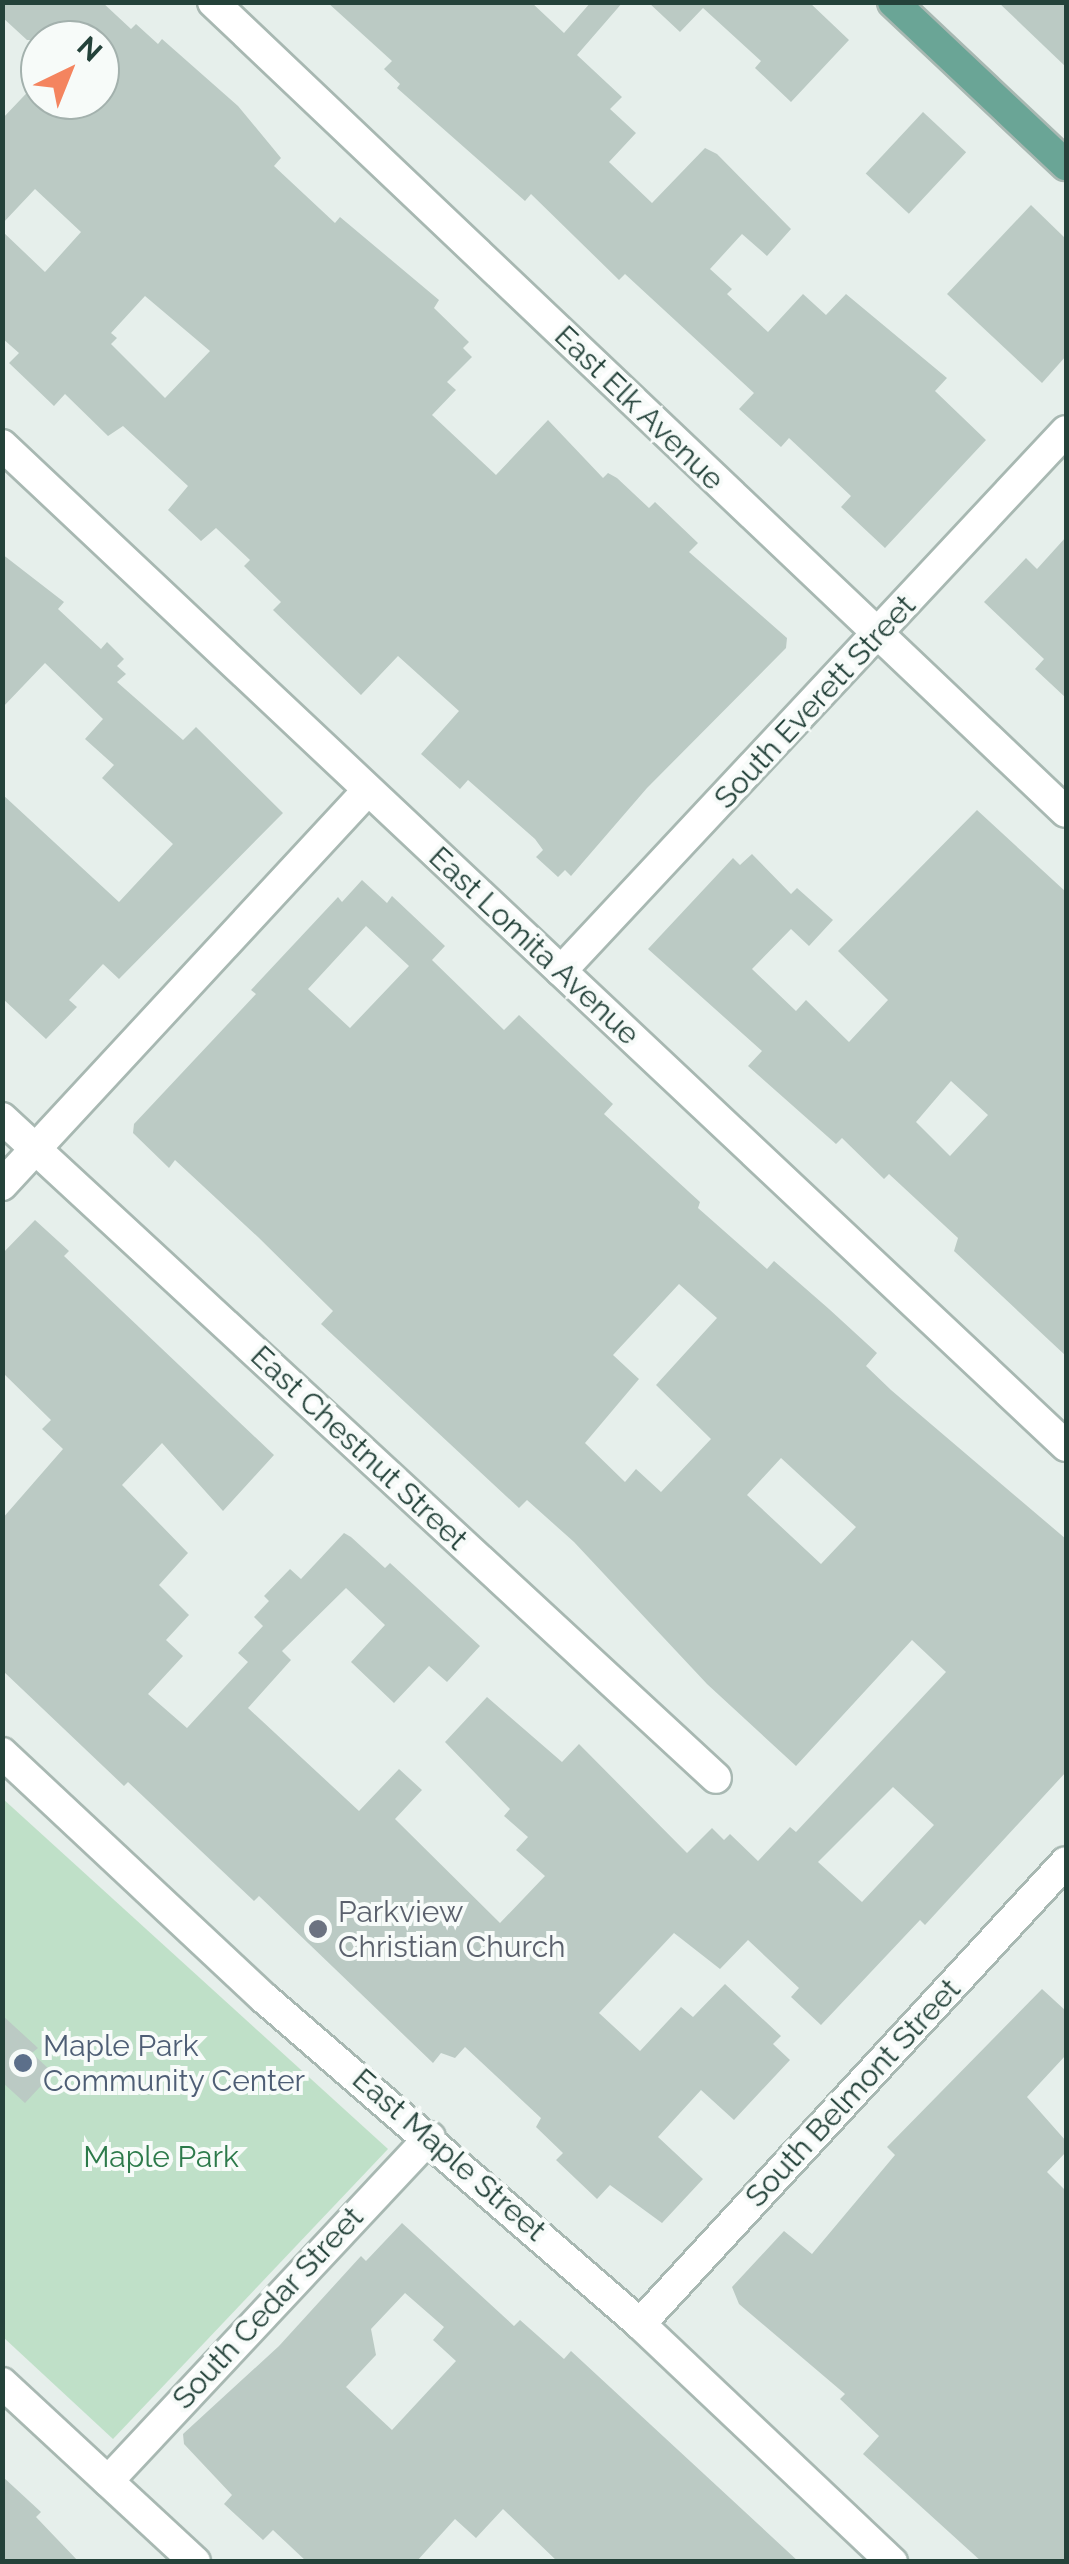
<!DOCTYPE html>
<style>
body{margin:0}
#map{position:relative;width:1069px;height:2564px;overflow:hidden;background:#e6efeb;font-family:Raleway,sans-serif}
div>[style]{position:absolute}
.green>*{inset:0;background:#bfe0c8}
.building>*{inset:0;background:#bbcac4;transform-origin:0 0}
.roads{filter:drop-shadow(2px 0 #a8b8b2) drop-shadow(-2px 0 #a8b8b2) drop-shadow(0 2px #a8b8b2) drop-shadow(0 -2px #a8b8b2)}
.minor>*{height:30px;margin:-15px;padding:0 15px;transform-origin:15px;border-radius:15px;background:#fff}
.primary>*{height:30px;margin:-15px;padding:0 15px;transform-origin:15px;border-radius:15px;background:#6aa596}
.dots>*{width:28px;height:28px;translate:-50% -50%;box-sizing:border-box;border:5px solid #f7fbf9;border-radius:50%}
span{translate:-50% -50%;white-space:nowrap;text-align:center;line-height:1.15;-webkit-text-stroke:8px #f7fbf9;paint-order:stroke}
.street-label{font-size:30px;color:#24423a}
.worship-label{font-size:30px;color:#5b616d}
.left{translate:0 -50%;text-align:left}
.service-label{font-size:30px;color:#4e5e75}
.park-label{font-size:30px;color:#2d7a4b}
.frame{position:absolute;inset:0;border:5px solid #24423a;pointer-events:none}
.north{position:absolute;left:20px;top:20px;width:100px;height:100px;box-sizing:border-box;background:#f7fbf9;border:2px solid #a3b1ad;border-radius:50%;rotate:43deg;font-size:28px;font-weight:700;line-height:40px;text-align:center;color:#24423a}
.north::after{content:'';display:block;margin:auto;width:35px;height:45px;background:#f4845f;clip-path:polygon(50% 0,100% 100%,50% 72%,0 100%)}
</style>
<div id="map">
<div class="green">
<i style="clip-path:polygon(2px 1798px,388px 2149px,113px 2439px,3px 2337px)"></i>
</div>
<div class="building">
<i style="clip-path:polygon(evenodd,2px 2px,102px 2px,131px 29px,136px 24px,158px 44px,162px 39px,238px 106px,281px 158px,274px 166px,335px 223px,340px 217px,439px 300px,434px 308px,469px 342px,463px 348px,472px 357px,447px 382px,456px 390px,432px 415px,496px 475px,548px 420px,603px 478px,608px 473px,617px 478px,649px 508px,655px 502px,698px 543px,689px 552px,787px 638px,786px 648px,647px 788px,571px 876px,565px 870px,558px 877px,536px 857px,543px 850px,535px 839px,468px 780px,460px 789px,421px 754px,459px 711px,398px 656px,361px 695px,273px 610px,281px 602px,244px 566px,250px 560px,216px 528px,201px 541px,168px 510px,188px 486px,123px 426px,108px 436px,65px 394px,54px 406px,9px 363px,19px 353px,2px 338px,2px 231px,45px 272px,81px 232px,35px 189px,2px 224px,2px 119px,40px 79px,40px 100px,100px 100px,100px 40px,27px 40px,2px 17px,2px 2px,145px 296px,210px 351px,165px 398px,111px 344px,117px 338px,111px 333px,145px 296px)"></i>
<i style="clip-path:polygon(327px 2px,531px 2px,564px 33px,591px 2px,623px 2px,577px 55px,622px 97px,610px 109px,636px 133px,609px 162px,652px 203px,705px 148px,717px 154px,791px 229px,767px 256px,742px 234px,710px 269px,732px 289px,727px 294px,768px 332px,803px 294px,826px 315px,846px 294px,947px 378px,935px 391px,986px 440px,885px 548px,841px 507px,851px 496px,789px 438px,781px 447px,739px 409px,754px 393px,625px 274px,619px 280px,531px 194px,525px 201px,397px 88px,400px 84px,384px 69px,392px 61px)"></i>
<i style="clip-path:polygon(648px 2px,809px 2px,849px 40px,791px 102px,755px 68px,761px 61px,703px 8px,680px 32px)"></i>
<i style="clip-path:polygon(998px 2px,1066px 2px,1066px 67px)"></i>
<i style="left:923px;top:112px;width:59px;height:84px;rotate:43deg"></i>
<i style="clip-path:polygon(1031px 205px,1066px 239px,1066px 356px,1042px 383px,947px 294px)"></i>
<i style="clip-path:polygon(1066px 537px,1066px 698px,1035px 669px,1044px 659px,984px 602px,1026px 558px,1037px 569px)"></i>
<i style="clip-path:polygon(2px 554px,64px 602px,58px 609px,101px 649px,107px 642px,124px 659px,117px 666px,126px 674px,117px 682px,183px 740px,196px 727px,283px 813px,119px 979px,103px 964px,69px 1000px,77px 1007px,46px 1039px,2px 998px,2px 794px,119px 902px,173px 844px,102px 778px,114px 765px,85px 739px,103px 719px,45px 663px,2px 708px)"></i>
<i style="clip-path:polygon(evenodd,977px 810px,1066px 892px,1066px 1356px,954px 1251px,958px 1238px,889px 1174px,884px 1179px,842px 1138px,836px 1144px,748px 1066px,762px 1051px,648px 949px,733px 858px,740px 865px,752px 854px,791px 894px,797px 888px,833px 920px,809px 946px,791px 929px,752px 969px,796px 1011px,806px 1000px,849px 1042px,888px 1000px,838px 951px,977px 810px,951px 1081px,988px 1115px,950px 1156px,916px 1122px,951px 1081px)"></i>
<i style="clip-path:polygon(evenodd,362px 880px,387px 903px,392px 896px,445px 946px,432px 960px,504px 1030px,519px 1015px,613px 1104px,604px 1114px,700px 1202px,698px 1208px,767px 1269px,774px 1261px,829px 1309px,877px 1353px,866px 1366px,891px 1390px,1066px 1539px,1066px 1772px,925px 1925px,920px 1920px,821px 2025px,791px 1997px,799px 1988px,748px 1940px,720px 1969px,674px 1933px,599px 2013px,640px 2051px,681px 2007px,693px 2017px,725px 1984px,781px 2036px,773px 2044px,790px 2060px,734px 2120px,701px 2090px,658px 2137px,703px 2179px,662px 2223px,610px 2185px,597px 2199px,556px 2160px,563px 2153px,536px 2127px,541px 2118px,465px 2047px,455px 2058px,441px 2053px,433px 2063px,259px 1896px,254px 1901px,128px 1782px,124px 1786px,2px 1670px,2px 1519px,63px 1449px,42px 1429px,51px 1420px,2px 1372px,2px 1254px,35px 1220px,69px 1251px,64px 1256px,274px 1455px,223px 1511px,162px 1443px,122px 1485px,188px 1553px,159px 1585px,189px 1615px,166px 1640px,183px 1656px,148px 1694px,187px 1728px,248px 1662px,238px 1653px,263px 1626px,254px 1617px,269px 1601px,264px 1596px,290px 1569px,301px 1579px,344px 1533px,351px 1537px,385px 1568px,390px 1563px,480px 1646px,447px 1682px,429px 1666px,394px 1703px,351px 1662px,385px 1625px,346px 1588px,282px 1651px,291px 1660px,248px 1708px,359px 1811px,399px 1769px,422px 1790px,395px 1819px,500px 1923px,545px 1876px,516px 1850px,528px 1837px,504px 1816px,510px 1809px,445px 1742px,487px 1697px,562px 1762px,579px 1744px,687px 1853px,712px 1828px,724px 1840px,730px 1834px,758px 1861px,790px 1827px,796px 1832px,946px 1672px,912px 1640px,796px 1766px,707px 1684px,574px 1542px,527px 1500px,519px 1508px,321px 1324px,333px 1311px,258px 1237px,175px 1160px,169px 1168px,133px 1133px,134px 1124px,256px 994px,251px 990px,338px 897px,342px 902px,362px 880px,366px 926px,409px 966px,350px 1028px,308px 989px,366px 926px,362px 880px,679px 1284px,717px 1318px,656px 1385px,711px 1439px,661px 1492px,636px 1469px,625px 1482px,585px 1443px,639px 1379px,613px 1355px,679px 1284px,362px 880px,781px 1458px,856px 1527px,821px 1564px,747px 1495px,781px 1458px,362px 880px,893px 1787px,934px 1825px,862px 1902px,818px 1862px,893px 1787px)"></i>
<i style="clip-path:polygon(1042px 1989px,1066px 2011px,1066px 2055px,1027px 2097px,1066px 2141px,1066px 2152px,1047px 2172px,1066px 2191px,1066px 2562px,982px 2562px,863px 2454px,879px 2436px,840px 2399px,845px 2394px,739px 2304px,732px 2287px,784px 2231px,812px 2254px,895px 2155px,887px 2147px)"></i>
<i style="clip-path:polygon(2px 2015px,38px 2048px,32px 2053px,53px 2073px,25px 2103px,2px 2082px)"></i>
<i style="clip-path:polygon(evenodd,402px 2223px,514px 2326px,520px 2320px,564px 2359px,571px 2351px,799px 2562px,558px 2562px,503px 2509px,476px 2538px,455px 2519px,416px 2562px,307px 2562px,273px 2530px,263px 2540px,224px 2504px,232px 2495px,184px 2444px,183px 2434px,279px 2346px,361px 2256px,366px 2261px,402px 2223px,405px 2293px,444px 2327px,433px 2340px,456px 2361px,392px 2430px,346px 2387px,376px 2355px,371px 2329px,405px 2293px)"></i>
<i style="clip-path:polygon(2px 2476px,41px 2512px,36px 2517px,79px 2562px,2px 2562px)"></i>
</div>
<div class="roads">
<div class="minor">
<i style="left:213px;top:2px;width:1176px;rotate:43.52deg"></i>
<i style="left:2px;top:445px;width:1461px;rotate:43.25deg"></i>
<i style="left:561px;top:971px;width:739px;rotate:-46.92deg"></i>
<i style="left:2px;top:1118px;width:972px;rotate:42.75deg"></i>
<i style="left:2px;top:1185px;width:538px;rotate:-47.18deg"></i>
<i style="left:2px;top:1753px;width:359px;rotate:43.1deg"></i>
<i style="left:264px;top:1998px;width:498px;rotate:40.9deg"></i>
<i style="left:640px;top:2324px;width:347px;rotate:43.4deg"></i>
<i style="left:640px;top:2324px;width:628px;rotate:-47.32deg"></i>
<i style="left:2px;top:2383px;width:263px;rotate:42.8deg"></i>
<i style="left:108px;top:2481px;width:471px;rotate:-46.9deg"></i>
</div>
<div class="primary">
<i style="left:893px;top:2px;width:238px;rotate:43.3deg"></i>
</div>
</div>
<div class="dots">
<i style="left:318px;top:1929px;background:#6b7280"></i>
<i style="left:23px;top:2063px;background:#5c6f8a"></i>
</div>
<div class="street-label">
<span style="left:639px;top:408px;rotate:44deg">East Elk Avenue</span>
<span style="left:815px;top:702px;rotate:-47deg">South Everett Street</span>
<span style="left:534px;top:946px;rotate:43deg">East Lomita Avenue</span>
<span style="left:359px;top:1448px;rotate:43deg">East Chestnut Street</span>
<span style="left:853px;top:2093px;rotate:-47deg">South Belmont Street</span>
<span style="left:449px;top:2155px;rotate:41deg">East Maple Street</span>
<span style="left:268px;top:2308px;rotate:-47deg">South Cedar Street</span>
</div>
<div class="worship-label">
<span class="left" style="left:338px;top:1929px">Parkview<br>Christian Church</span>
</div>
<div class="service-label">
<span class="left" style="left:43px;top:2063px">Maple Park<br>Community Center</span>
</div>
<div class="park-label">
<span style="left:161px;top:2157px">Maple Park</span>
</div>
<div class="frame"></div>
<div class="north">N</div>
</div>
